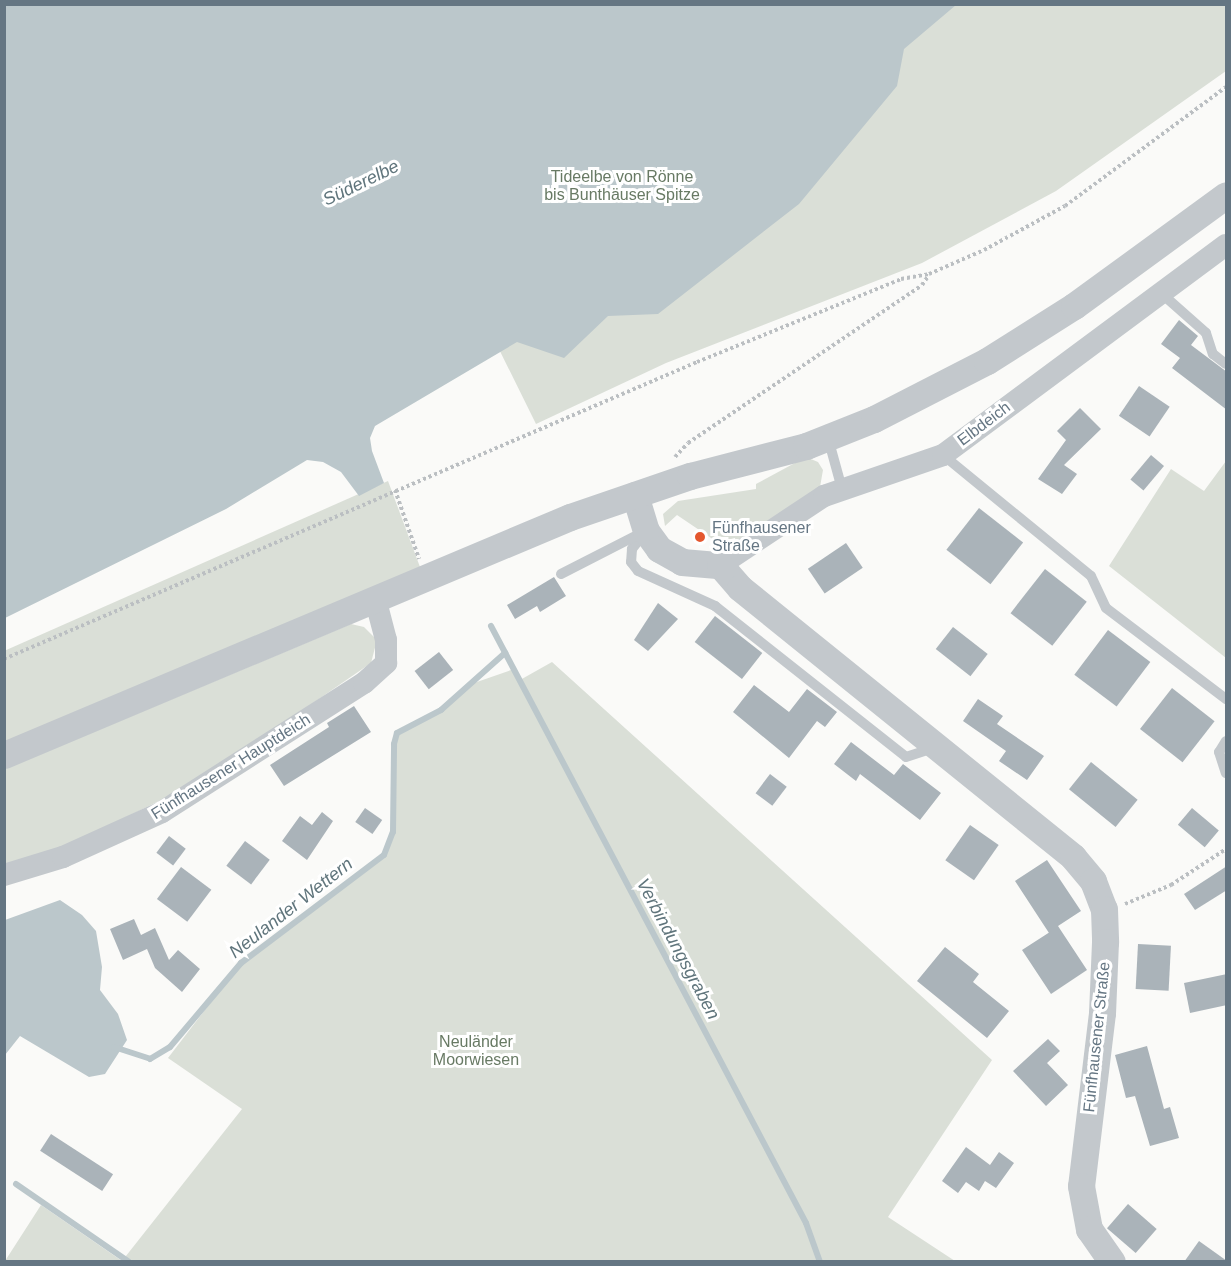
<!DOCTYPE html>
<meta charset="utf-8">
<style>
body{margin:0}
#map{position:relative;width:1231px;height:1266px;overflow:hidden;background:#fafaf8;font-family:Helvetica,sans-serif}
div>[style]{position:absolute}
.green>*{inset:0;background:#dadfd7}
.water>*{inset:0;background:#bbc7cb}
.stream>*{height:6px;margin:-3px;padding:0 3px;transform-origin:3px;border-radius:3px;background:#bbc7cb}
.building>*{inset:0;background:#aab3b9;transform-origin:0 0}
.path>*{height:4px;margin-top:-2px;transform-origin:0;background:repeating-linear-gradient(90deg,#bbbfc2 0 3px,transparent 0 6px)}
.service>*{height:10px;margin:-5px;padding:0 5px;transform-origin:5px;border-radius:5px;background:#c3c8cc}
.minor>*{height:22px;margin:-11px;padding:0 11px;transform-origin:11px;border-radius:11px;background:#c3c8cc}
.tertiary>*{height:27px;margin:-13.5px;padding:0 13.5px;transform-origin:13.5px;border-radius:13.5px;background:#c3c8cc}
.dots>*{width:16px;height:16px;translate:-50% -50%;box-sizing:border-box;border:3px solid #fff;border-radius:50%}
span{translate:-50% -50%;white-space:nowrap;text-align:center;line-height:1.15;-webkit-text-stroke:6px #fff;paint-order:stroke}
.park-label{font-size:16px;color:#687a64}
.street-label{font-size:16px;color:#657683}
.poi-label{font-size:16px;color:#657683}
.left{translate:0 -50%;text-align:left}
.water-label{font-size:18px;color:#60757c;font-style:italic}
.frame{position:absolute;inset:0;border:6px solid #657683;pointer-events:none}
</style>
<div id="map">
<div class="green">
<i style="clip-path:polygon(497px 5px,1226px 5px,1226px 71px,1056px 191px,922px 263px,666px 363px,536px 424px,369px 86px)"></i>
<i style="clip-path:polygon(806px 457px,818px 462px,823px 470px,820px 487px,733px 547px,711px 548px,714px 540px,677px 515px,665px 526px,663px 514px,678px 501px,756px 489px,756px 484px)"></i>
<i style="clip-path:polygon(1226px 461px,1226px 658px,1109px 566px,1171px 469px,1204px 491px)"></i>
<i style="clip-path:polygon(388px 481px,420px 567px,5px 742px,4px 651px)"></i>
<i style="clip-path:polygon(351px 624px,364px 627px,377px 640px,371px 663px,200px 781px,69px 845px,5px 866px,5px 769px)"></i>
<i style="clip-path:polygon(552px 662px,992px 1060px,888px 1217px,955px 1261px,5px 1261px,41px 1205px,122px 1261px,242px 1109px,168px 1058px,241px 963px,384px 855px,394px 820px,394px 744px,397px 733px,441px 710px,474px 683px,514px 669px,520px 680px)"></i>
</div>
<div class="water">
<i style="clip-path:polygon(5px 4px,956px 4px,956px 5px,904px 49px,897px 86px,799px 204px,658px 314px,608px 316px,564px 358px,517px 342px,375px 426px,370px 438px,372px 451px,384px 483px,359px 496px,341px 472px,323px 462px,307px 460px,226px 509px,5px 618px)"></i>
<i style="clip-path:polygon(60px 900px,82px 915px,96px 931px,102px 967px,100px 990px,118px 1014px,127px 1040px,105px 1074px,89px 1077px,20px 1036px,5px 1055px,5px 920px)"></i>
</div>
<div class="stream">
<i style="left:491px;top:626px;width:675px;rotate:62.18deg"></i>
<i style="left:806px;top:1223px;width:41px;rotate:70.3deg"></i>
<i style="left:114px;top:1047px;width:38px;rotate:18deg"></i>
<i style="left:150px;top:1059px;width:23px;rotate:-31deg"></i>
<i style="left:170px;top:1047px;width:110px;rotate:-49.8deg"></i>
<i style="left:241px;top:963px;width:179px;rotate:-37.1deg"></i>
<i style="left:384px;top:855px;width:25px;rotate:-69deg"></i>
<i style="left:393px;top:832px;width:88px;rotate:-89.3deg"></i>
<i style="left:394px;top:744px;width:11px;rotate:-75deg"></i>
<i style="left:397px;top:733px;width:50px;rotate:-27.6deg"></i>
<i style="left:441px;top:710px;width:86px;rotate:-41.7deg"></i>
<i style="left:16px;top:1184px;width:137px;rotate:34.6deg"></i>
</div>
<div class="building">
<i style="clip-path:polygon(1179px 320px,1198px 336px,1191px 345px,1227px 372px,1227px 410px,1172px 368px,1180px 358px,1161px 344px)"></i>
<i style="left:1139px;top:386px;width:37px;height:36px;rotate:34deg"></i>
<i style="clip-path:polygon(1080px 408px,1101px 429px,1064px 465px,1077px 474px,1062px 494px,1038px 479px,1066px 440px,1057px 431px)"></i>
<i style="left:1151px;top:455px;width:17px;height:32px;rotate:40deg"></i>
<i style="left:979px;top:508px;width:56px;height:53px;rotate:38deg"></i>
<i style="left:846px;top:543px;width:30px;height:46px;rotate:56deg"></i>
<i style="left:1045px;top:569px;width:53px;height:56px;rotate:38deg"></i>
<i style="clip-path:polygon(554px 577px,566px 596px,540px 612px,537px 606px,515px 619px,507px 605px)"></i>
<i style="clip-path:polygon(658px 603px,678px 619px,648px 651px,634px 640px)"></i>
<i style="left:715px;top:616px;width:60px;height:33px;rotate:38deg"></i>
<i style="left:953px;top:627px;width:44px;height:28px;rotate:38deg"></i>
<i style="left:1108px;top:630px;width:53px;height:56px;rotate:37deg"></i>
<i style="left:439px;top:652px;width:23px;height:31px;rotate:52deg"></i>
<i style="clip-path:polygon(754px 685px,789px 712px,807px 689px,837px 712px,825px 727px,817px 721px,789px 758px,733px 712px)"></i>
<i style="left:1172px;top:688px;width:54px;height:52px;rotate:38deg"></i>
<i style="clip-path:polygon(978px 699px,1003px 716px,997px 724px,1044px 756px,1027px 780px,999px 761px,1006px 751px,963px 721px)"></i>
<i style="clip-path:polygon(354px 706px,371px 732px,284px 786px,270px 765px,329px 727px,327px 723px)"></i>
<i style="clip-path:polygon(851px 742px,894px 775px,903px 764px,941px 793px,920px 820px,860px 774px,856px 781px,834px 764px)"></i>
<i style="left:1091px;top:762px;width:60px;height:35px;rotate:39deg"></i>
<i style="left:770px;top:774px;width:21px;height:24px;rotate:37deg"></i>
<i style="left:365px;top:808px;width:21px;height:17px;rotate:35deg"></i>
<i style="left:1192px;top:808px;width:35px;height:22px;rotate:40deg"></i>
<i style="clip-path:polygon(322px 812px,333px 821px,307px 860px,282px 841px,300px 816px,312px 825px)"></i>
<i style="left:970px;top:825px;width:35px;height:43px;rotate:35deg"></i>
<i style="left:169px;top:836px;width:21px;height:21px;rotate:37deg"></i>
<i style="left:245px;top:841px;width:31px;height:31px;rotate:37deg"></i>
<i style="clip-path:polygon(1047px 860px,1081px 911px,1058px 926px,1087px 970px,1051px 994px,1022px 950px,1053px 930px,1049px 933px,1015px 881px)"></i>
<i style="clip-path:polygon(1227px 866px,1227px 890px,1195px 910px,1184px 894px)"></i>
<i style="left:181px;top:867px;width:38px;height:40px;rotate:37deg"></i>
<i style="clip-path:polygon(134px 919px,141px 935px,155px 928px,169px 960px,178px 950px,200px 969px,182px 992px,155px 968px,147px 949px,123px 960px,110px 929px)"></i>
<i style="left:1138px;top:944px;width:33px;height:45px;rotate:3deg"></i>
<i style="clip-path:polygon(945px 947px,979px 974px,973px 982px,1009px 1011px,987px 1038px,917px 981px)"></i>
<i style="clip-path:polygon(1227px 974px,1227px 1005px,1190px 1013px,1184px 983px)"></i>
<i style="clip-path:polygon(1048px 1039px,1060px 1051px,1047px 1063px,1068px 1085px,1046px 1106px,1013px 1071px)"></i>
<i style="clip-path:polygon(1147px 1046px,1164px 1109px,1170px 1107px,1179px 1138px,1150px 1146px,1135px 1096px,1126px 1098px,1115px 1055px)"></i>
<i style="left:51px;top:1134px;width:74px;height:20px;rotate:33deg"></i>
<i style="clip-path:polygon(966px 1147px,990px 1165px,999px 1152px,1014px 1163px,996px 1188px,985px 1181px,979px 1191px,966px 1182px,958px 1193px,942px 1181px)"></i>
<i style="left:1128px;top:1204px;width:38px;height:32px;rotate:41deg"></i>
<i style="clip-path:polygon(1199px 1241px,1227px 1261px,1227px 1262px,1184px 1262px)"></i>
</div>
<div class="path">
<i style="left:675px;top:457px;width:19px;rotate:-47deg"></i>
<i style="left:688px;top:443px;width:282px;rotate:-34deg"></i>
<i style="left:922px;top:285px;width:12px;rotate:-55deg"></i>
<i style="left:395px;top:490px;width:73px;rotate:70.8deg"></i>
<i style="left:4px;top:659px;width:754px;rotate:-23.2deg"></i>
<i style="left:697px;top:362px;width:220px;rotate:-22.1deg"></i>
<i style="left:901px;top:279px;width:28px;rotate:-10deg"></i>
<i style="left:929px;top:274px;width:60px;rotate:-23.6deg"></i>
<i style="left:984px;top:250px;width:92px;rotate:-28.5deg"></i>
<i style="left:1065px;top:206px;width:200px;rotate:-36.5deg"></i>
<i style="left:1125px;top:904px;width:50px;rotate:-22.4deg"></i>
<i style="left:1171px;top:885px;width:66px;rotate:-33.2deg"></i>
</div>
<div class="service">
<i style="left:1161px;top:293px;width:60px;rotate:41.6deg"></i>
<i style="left:1206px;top:333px;width:22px;rotate:72deg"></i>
<i style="left:1213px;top:354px;width:16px;rotate:38deg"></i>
<i style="left:828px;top:438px;width:53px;rotate:74.6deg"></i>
<i style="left:943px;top:455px;width:191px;rotate:39.3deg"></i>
<i style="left:1091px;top:576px;width:35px;rotate:65deg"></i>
<i style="left:1106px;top:608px;width:151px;rotate:37.2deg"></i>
<i style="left:646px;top:531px;width:23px;rotate:128deg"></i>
<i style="left:632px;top:549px;width:13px;rotate:94deg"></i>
<i style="left:631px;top:562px;width:11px;rotate:52deg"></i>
<i style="left:638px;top:571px;width:85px;rotate:24.4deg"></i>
<i style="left:715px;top:606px;width:243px;rotate:38.3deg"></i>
<i style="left:906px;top:757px;width:28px;rotate:-18deg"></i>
<i style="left:561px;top:574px;width:92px;rotate:-27.1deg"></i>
<i style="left:1226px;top:741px;width:13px;rotate:122deg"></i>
<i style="left:1219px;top:752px;width:22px;rotate:72deg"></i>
</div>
<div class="minor">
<i style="left:720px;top:565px;width:125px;rotate:-33.6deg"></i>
<i style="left:824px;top:496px;width:126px;rotate:-19deg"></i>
<i style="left:943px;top:455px;width:352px;rotate:-36.6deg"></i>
<i style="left:4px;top:875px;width:62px;rotate:-17deg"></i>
<i style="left:63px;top:857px;width:109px;rotate:-24.4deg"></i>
<i style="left:162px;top:812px;width:240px;rotate:-32.6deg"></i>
<i style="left:364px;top:683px;width:30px;rotate:-42deg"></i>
<i style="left:386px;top:663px;width:23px;rotate:-90deg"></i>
<i style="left:386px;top:640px;width:43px;rotate:-104.7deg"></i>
</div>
<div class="tertiary">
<i style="left:635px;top:495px;width:38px;rotate:73deg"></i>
<i style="left:646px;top:531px;width:22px;rotate:54deg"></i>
<i style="left:659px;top:549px;width:26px;rotate:29deg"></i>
<i style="left:682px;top:562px;width:38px;rotate:5deg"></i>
<i style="left:720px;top:565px;width:30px;rotate:49deg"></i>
<i style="left:740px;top:588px;width:428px;rotate:38.9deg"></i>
<i style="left:1073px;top:857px;width:31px;rotate:50deg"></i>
<i style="left:1093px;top:881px;width:30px;rotate:69deg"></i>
<i style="left:1104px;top:909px;width:33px;rotate:88deg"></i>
<i style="left:1105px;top:942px;width:71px;rotate:92.4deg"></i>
<i style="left:1102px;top:1013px;width:174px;rotate:96.9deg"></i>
<i style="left:1081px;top:1186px;width:44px;rotate:79.5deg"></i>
<i style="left:1089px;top:1229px;width:40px;rotate:55.1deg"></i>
<i style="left:4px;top:755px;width:614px;rotate:-22.81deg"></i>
<i style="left:570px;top:517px;width:127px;rotate:-18.9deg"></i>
<i style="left:690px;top:476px;width:120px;rotate:-14.5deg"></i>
<i style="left:806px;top:446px;width:73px;rotate:-21.7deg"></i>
<i style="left:874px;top:419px;width:127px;rotate:-27.2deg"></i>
<i style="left:987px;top:361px;width:103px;rotate:-32.3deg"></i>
<i style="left:1074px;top:306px;width:188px;rotate:-36.1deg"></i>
</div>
<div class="dots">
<i style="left:700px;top:537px;background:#e4572e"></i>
</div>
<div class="park-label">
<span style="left:622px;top:186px">Tideelbe von Rönne<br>bis Bunthäuser Spitze</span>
<span style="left:476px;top:1051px">Neuländer<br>Moorwiesen</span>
</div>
<div class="street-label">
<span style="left:984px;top:424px;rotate:-37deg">Elbdeich</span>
<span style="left:231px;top:767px;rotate:-32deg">Fünfhausener Hauptdeich</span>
<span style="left:1097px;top:1037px;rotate:-84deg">Fünfhausener Straße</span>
</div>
<div class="poi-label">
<span class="left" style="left:712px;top:537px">Fünfhausener<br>Straße</span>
</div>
<div class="water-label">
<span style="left:361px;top:183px;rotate:-26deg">Süderelbe</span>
<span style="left:291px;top:908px;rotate:-38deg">Neulander Wettern</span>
<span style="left:678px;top:949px;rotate:62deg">Verbindungsgraben</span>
</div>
<div class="frame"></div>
</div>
